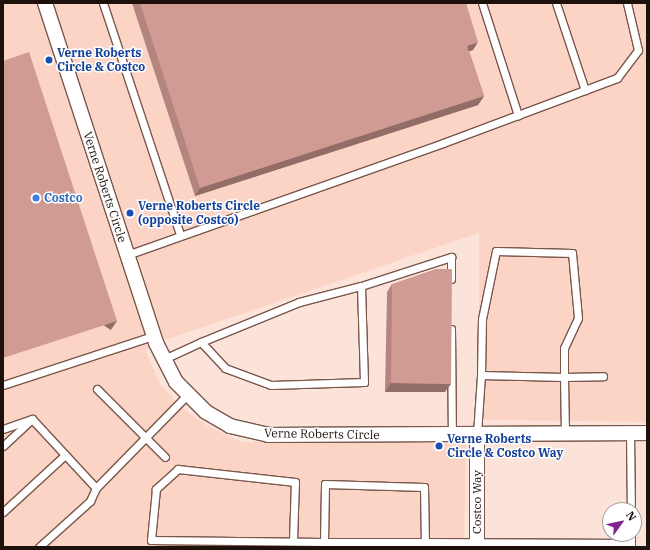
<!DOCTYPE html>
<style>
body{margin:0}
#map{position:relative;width:650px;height:550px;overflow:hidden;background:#fce3da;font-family:"IBM Plex Serif",serif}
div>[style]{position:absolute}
.built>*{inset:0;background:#fbd4c6}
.roads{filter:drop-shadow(1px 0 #79574b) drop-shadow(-1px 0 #79574b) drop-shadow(0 1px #79574b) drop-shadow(0 -1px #79574b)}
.lane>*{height:7px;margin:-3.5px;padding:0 3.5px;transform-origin:3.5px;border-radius:3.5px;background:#fff}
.street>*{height:14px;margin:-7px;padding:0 7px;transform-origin:7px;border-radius:7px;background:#fff}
.wall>*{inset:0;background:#b3857e}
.shaded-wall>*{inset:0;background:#926c66;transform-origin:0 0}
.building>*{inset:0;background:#d09b92}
.dots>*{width:11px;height:11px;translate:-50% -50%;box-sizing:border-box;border:2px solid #fff;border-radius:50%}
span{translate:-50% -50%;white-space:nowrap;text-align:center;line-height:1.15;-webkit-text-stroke:3px #fff;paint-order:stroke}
.transit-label{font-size:12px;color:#164399;font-weight:700}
.left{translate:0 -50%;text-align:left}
.street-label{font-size:12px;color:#1e110c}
.shop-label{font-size:12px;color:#366cbe;font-weight:700}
.frame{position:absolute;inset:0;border:4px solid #1e110c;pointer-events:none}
.north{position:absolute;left:602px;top:502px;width:40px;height:40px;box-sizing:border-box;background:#fff;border:1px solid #a5a09e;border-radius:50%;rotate:57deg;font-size:11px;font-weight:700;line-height:16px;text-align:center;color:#1e110c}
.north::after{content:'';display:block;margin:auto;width:14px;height:18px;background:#82248f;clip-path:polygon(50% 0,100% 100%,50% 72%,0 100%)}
</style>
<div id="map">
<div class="built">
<i style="clip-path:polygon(3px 3px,647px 3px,647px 422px,479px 420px,479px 233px,156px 343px,153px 336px,146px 352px,160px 384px,182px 408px,206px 425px,241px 442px,466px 443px,464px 547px,3px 547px)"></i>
</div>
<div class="roads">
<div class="lane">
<i style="left:103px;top:3px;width:244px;rotate:71.6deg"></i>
<i style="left:482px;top:3px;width:118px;rotate:72.2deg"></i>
<i style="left:556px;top:3px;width:92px;rotate:71.6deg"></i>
<i style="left:127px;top:255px;width:335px;rotate:-19.5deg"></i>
<i style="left:443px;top:143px;width:186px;rotate:-20.5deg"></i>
<i style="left:617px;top:78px;width:35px;rotate:-53deg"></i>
<i style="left:638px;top:50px;width:48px;rotate:-103.2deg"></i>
<i style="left:451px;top:329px;width:105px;rotate:89.5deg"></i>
<i style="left:201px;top:342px;width:106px;rotate:-22.2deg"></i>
<i style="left:299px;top:302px;width:64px;rotate:-14.5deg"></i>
<i style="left:164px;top:359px;width:41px;rotate:-24.7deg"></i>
<i style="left:201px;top:342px;width:35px;rotate:47deg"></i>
<i style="left:225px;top:368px;width:49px;rotate:20.3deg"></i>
<i style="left:271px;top:385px;width:93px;rotate:-1.8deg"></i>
<i style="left:364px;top:382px;width:96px;rotate:-91.8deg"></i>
<i style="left:361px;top:286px;width:95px;rotate:-17.9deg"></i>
<i style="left:451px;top:257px;width:22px;rotate:90deg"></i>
<i style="left:481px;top:375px;width:56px;rotate:-89deg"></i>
<i style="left:482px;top:319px;width:69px;rotate:-78.4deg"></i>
<i style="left:496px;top:251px;width:76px;rotate:1.5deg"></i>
<i style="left:572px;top:253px;width:65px;rotate:84.7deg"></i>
<i style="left:578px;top:318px;width:33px;rotate:115deg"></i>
<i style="left:564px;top:348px;width:29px;rotate:90deg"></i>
<i style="left:564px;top:377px;width:39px;rotate:-1deg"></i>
<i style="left:3px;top:385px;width:158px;rotate:-18.1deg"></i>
<i style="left:97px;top:389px;width:96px;rotate:45deg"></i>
<i style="left:3px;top:429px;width:31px;rotate:-19deg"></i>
<i style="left:32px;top:419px;width:94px;rotate:47.2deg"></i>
<i style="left:630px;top:433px;width:77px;rotate:89.3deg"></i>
<i style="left:477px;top:434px;width:59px;rotate:-86.1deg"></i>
<i style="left:481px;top:375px;width:83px;rotate:1.4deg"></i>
<i style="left:564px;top:377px;width:56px;rotate:89deg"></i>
<i style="left:3px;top:446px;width:37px;rotate:-43deg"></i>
<i style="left:3px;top:512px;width:84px;rotate:-42.6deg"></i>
<i style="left:631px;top:534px;width:13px;rotate:90deg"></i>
<i style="left:293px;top:541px;width:59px;rotate:-88.1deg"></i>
<i style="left:295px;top:482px;width:118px;rotate:-173.7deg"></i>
<i style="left:178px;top:469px;width:30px;rotate:138deg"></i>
<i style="left:156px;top:489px;width:51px;rotate:95.6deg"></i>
<i style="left:151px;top:540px;width:173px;rotate:0.7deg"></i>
<i style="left:324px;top:542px;width:101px"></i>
<i style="left:425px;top:542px;width:206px;rotate:0.3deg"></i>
<i style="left:324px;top:542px;width:58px;rotate:-89deg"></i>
<i style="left:325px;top:484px;width:99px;rotate:1.7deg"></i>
<i style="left:424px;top:487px;width:59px;rotate:89deg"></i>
<i style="left:39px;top:547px;width:69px;rotate:-42deg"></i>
<i style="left:90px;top:501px;width:14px;rotate:-65deg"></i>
<i style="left:96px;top:488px;width:132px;rotate:-45.6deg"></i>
</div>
<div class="street">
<i style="left:45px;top:3px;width:358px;rotate:71.9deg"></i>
<i style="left:156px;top:343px;width:44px;rotate:62.9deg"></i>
<i style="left:176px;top:382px;width:42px;rotate:45deg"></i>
<i style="left:206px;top:412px;width:28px;rotate:30deg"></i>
<i style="left:230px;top:426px;width:39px;rotate:13deg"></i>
<i style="left:268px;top:435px;width:379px;rotate:-0.3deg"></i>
<i style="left:477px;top:434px;width:113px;rotate:90deg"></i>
</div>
</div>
<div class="wall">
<i style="clip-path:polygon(132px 3px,466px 3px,473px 50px,469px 51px,484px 96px,478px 105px,195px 196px)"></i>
<i style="clip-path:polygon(392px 284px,445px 392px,385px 392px,387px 292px)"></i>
</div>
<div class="shaded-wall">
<i style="clip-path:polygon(478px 42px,473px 50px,461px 54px,467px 46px)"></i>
<i style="clip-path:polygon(484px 96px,478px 105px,195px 196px,200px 188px)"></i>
<i style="left:117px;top:321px;width:11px;height:120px;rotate:124deg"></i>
<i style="clip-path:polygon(391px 383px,451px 384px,445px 392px,385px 392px)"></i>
</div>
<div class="building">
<i style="clip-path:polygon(140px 3px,466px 3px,478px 42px,467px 46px,484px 96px,200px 188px)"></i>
<i style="clip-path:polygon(29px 52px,117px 321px,3px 358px,3px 61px)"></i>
<i style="clip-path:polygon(436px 269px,452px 269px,451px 384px,391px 383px,392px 284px)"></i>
</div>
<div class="dots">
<i style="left:49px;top:60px;background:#1a4fb4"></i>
<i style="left:36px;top:198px;background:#3f7fe0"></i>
<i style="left:130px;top:213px;background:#1a4fb4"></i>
<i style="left:439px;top:446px;background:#1a4fb4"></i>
</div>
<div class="transit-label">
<span class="left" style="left:57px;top:60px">Verne Roberts<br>Circle &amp; Costco</span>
<span class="left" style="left:138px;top:213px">Verne Roberts Circle<br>(opposite Costco)</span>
<span class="left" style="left:447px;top:446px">Verne Roberts<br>Circle &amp; Costco Way</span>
</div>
<div class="street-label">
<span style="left:105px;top:187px;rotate:72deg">Verne Roberts Circle</span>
<span style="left:322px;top:434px;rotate:1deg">Verne Roberts Circle</span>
<span style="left:477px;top:502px;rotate:-90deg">Costco Way</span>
</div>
<div class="shop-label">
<span class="left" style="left:44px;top:198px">Costco</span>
</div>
<div class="frame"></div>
<div class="north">N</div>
</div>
